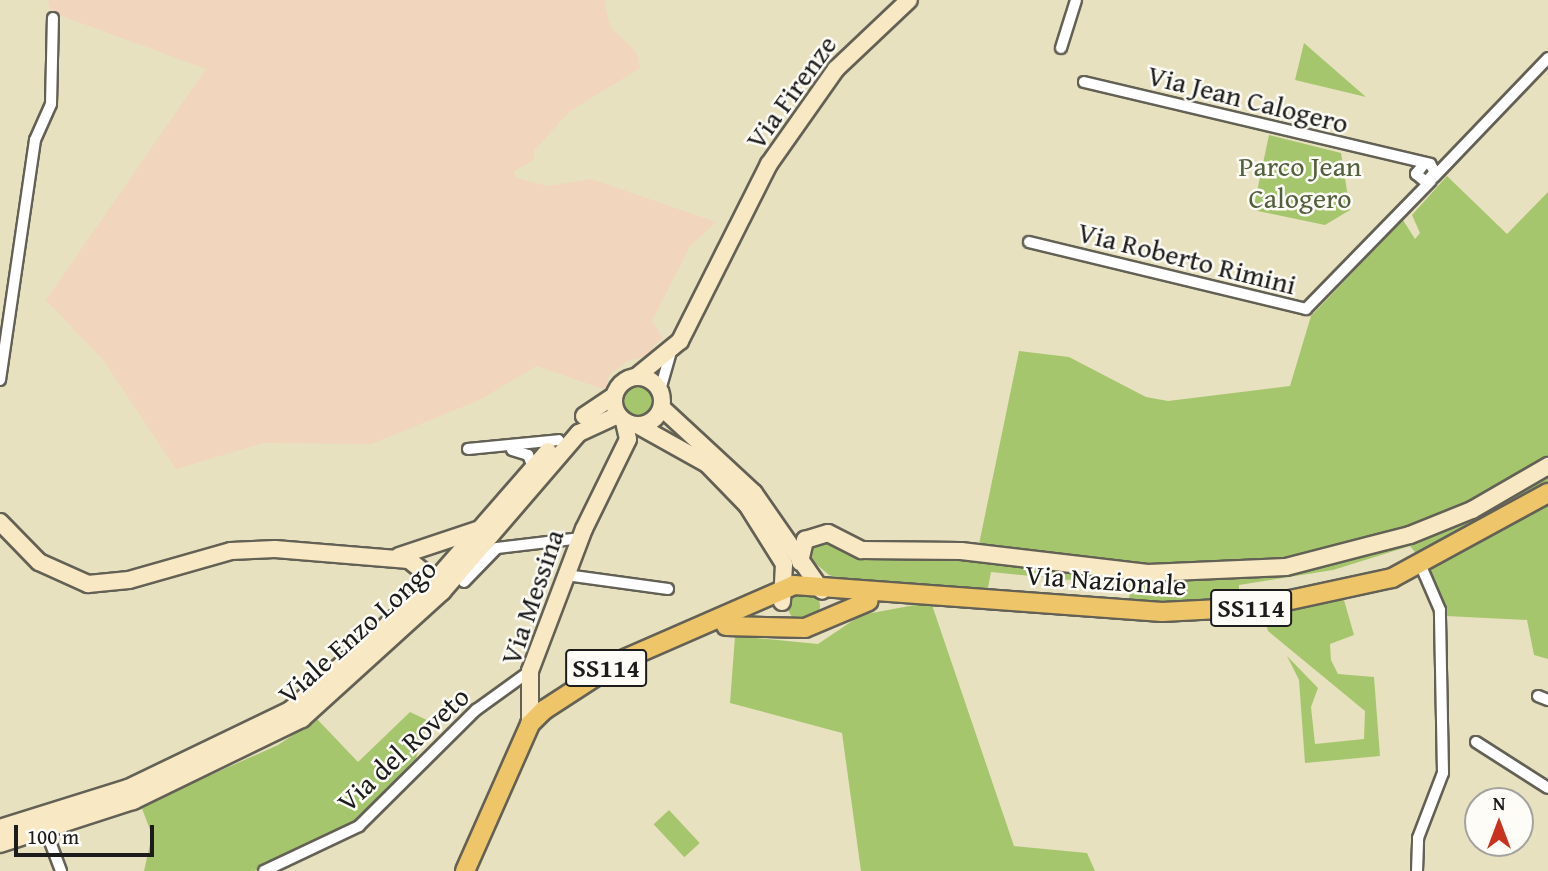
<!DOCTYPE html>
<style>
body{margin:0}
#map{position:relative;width:1548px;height:871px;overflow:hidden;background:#e8e1bf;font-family:"Gentium Book Plus",serif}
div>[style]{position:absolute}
.built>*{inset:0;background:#f1d5bd}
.green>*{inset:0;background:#a6c66e;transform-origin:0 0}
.round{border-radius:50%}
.roads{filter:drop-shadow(2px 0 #636155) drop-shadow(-2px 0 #636155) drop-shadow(0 2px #636155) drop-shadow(0 -2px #636155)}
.street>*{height:10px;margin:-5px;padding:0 5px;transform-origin:5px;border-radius:5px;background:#fff}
.secondary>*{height:16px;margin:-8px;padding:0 8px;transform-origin:8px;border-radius:8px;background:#f8e8c3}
.secondary>.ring{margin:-8px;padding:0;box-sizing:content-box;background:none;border:16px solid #f8e8c3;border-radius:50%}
.primary>*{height:18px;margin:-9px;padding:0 9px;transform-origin:9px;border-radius:9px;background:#eec569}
span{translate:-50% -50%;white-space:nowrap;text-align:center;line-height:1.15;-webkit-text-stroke:5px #fdfcf7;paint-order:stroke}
.shield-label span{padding:2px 5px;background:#fdfcf7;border:2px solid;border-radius:5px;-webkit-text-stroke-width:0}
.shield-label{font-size:26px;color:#1c1c1c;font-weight:700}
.street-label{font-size:28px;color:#1c1c1c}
.park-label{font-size:28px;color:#53603d}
.north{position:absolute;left:1464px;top:787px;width:70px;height:70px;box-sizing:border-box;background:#fdfcf7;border:2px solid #a3a29f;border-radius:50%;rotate:0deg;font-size:19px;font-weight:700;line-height:28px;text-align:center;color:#1c1c1c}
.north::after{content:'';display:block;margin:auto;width:24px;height:32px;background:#c8321e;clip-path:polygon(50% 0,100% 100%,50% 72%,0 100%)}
.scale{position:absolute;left:14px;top:825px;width:140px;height:32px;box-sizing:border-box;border:4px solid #1c1c1c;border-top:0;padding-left:9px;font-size:21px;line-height:24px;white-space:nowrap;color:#1c1c1c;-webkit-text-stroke:5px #fdfcf7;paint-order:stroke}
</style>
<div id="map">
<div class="built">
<i style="clip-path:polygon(48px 0,604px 0,610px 27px,636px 52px,640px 68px,569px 112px,534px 151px,534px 160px,514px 171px,516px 178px,548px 186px,591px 179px,716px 222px,690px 246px,652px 321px,663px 338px,652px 347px,656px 353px,627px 361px,609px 375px,606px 390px,537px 366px,477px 401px,371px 444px,263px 443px,176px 469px,104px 361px,46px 300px,206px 69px,51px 12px)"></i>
</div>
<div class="green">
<i style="clip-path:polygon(1304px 43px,1366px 97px,1295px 80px)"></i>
<i style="clip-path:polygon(1269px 135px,1341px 153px,1350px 210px,1325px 225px,1253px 210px)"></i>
<i style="clip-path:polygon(1447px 176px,1507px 234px,1548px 192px,1548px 462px,1481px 502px,1331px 556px,1208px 571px,978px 549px,1019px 351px,1069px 357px,1146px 397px,1168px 401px,1290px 386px,1311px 316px,1403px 220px,1415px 239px,1420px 233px,1412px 215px)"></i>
<i class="round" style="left:621px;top:384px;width:34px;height:34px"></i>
<i style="clip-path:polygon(1548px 472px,1548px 486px,1420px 558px,1410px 546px,1333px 570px,1239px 585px,1239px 591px,1228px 593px,1228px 604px,1129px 604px,1130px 577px,1091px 582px,991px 572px,987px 593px,855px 583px,829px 575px,807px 556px,808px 547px,825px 540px,874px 559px,915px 555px,1211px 577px,1482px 513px)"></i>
<i style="clip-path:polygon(1548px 501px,1548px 659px,1534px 655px,1527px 620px,1446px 616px,1428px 569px)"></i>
<i class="round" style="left:788px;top:590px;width:32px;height:32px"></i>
<i style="clip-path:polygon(1344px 600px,1354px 635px,1330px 644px,1331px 660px,1338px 674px,1374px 677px,1380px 756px,1305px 763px,1299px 680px,1287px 656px,1318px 688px,1311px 707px,1315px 744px,1364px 739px,1365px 711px,1268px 631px,1265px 620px,1272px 610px)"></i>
<i style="clip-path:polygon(931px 602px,1014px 846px,1087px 853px,1095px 871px,861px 871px,842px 733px,730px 703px,735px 636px,818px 644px,861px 615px)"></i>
<i style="clip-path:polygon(410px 712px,429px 721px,416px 758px,352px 825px,254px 871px,144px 871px,152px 835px,141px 806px,278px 745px,317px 719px,358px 762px)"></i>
<i style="left:669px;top:810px;width:45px;height:21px;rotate:47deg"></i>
</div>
<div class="roads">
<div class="street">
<i style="left:1061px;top:48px;width:50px;rotate:-72.6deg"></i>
<i style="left:1084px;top:82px;width:356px;rotate:13.3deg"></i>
<i style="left:1430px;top:164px;width:9px;rotate:58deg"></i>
<i style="left:1435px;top:172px;width:13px;rotate:132deg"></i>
<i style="left:1426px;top:182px;width:13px;rotate:-141deg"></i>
<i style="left:1416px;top:174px;width:14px;rotate:-51deg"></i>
<i style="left:1434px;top:177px;width:165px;rotate:-46.2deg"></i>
<i style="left:1029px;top:242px;width:285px;rotate:13.6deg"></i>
<i style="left:1306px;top:309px;width:179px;rotate:-45.7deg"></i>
<i style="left:0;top:380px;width:243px;rotate:-81.7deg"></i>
<i style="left:35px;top:140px;width:39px;rotate:-66deg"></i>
<i style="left:51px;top:104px;width:86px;rotate:-88.7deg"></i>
<i style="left:660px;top:390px;width:37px;rotate:-74deg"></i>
<i style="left:468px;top:449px;width:91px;rotate:-5.6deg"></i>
<i style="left:512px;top:450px;width:17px;rotate:17deg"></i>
<i style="left:528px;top:455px;width:13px;rotate:67deg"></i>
<i style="left:566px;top:575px;width:103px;rotate:7.8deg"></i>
<i style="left:464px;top:582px;width:47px;rotate:-45.9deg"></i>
<i style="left:497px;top:548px;width:85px;rotate:-6.8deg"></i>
<i style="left:1538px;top:696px;width:11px;rotate:22deg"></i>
<i style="left:1476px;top:742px;width:85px;rotate:32.6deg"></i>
<i style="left:46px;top:831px;width:43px;rotate:69.4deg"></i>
<i style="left:264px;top:871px;width:105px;rotate:-25.3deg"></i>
<i style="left:359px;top:826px;width:165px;rotate:-44.8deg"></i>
<i style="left:476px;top:710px;width:67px;rotate:-35.8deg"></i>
<i style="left:1417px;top:871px;width:33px;rotate:-88deg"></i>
<i style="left:1418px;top:838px;width:70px;rotate:-69deg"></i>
<i style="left:1443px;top:773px;width:163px;rotate:-91.1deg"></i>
<i style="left:1440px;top:610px;width:48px;rotate:-113.4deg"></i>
</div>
<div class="secondary">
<i class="ring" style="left:614px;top:377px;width:32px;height:32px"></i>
<i style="left:636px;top:377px;width:57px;rotate:-39.3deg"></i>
<i style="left:680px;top:341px;width:198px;rotate:-63.3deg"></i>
<i style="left:769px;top:164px;width:116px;rotate:-54.8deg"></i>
<i style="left:836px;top:69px;width:100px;rotate:-43.4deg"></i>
<i style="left:662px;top:408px;width:125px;rotate:42.7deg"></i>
<i style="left:754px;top:493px;width:119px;rotate:55.2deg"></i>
<i style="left:584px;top:416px;width:36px;rotate:-34deg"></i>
<i style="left:639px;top:426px;width:78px;rotate:29.2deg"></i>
<i style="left:707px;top:464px;width:57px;rotate:45.7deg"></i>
<i style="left:747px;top:505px;width:70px;rotate:57.9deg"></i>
<i style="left:784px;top:564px;width:38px;rotate:93deg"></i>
<i style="left:0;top:522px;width:56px;rotate:45.7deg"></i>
<i style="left:39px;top:562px;width:54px;rotate:24.2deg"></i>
<i style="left:88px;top:584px;width:41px;rotate:-5.6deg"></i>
<i style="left:129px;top:580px;width:106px;rotate:-15.9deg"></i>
<i style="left:231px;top:551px;width:44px;rotate:-2.6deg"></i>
<i style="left:275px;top:549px;width:134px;rotate:4.7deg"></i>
<i style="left:409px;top:560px;width:19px;rotate:39deg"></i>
<i style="left:424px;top:572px;width:20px;rotate:87deg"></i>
<i style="left:399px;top:556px;width:82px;rotate:-18.4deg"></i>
<i style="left:800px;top:562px;width:23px;rotate:-77deg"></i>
<i style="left:805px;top:540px;width:24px;rotate:-17deg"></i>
<i style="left:828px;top:533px;width:38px;rotate:27deg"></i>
<i style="left:862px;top:550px;width:99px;rotate:0.6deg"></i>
<i style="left:961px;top:551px;width:188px;rotate:6.7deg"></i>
<i style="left:1148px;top:573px;width:138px;rotate:-2.5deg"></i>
<i style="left:1286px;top:567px;width:128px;rotate:-14.5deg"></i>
<i style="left:1410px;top:535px;width:67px;rotate:-22deg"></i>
<i style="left:1472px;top:510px;width:88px;rotate:-30.1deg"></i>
<i style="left:530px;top:724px;width:53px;rotate:-90deg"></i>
<i style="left:530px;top:671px;width:152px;rotate:-69.2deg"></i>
<i style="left:584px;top:529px;width:100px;rotate:-63.9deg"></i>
<i style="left:628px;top:439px;width:17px;rotate:-103deg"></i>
<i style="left:0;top:828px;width:134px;rotate:-17.4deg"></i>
<i style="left:128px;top:788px;width:180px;rotate:-25.7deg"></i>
<i style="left:290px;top:710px;width:179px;rotate:-41.2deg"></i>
<i style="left:425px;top:592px;width:187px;rotate:-48.9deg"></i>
<i style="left:0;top:844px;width:140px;rotate:-17.9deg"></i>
<i style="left:133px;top:801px;width:188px;rotate:-25.9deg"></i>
<i style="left:302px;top:719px;width:189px;rotate:-42.2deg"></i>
<i style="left:442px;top:592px;width:210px;rotate:-49.3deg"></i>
<i style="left:579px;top:433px;width:43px;rotate:-24.8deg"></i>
</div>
<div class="primary">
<i style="left:726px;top:626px;width:79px;rotate:1.5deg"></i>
<i style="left:805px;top:628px;width:69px;rotate:-22.9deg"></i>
<i style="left:465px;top:871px;width:161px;rotate:-66.1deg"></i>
<i style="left:530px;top:724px;width:20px;rotate:-45deg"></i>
<i style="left:544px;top:710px;width:88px;rotate:-33deg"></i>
<i style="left:618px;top:662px;width:192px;rotate:-23.6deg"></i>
<i style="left:794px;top:585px;width:369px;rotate:4.2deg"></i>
<i style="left:1162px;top:612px;width:96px;rotate:-3deg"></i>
<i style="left:1258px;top:607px;width:137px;rotate:-12.2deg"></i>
<i style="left:1392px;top:578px;width:178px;rotate:-28.6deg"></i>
</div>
</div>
<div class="shield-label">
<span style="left:1251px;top:608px">SS114</span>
<span style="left:606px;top:668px">SS114</span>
</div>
<div class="street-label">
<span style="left:791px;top:92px;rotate:-54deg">Via Firenze</span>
<span style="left:1248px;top:99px;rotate:14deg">Via Jean Calogero</span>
<span style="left:1187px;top:258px;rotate:14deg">Via Roberto Rimini</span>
<span style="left:1106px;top:580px;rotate:4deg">Via Nazionale</span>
<span style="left:532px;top:597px;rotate:-71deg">Via Messina</span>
<span style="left:357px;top:631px;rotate:-42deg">Viale Enzo Longo</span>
<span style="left:403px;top:749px;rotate:-43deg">Via del Roveto</span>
</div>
<div class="park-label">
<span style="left:1300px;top:182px">Parco Jean<br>Calogero</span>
</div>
<div class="north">N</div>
<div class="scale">100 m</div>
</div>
